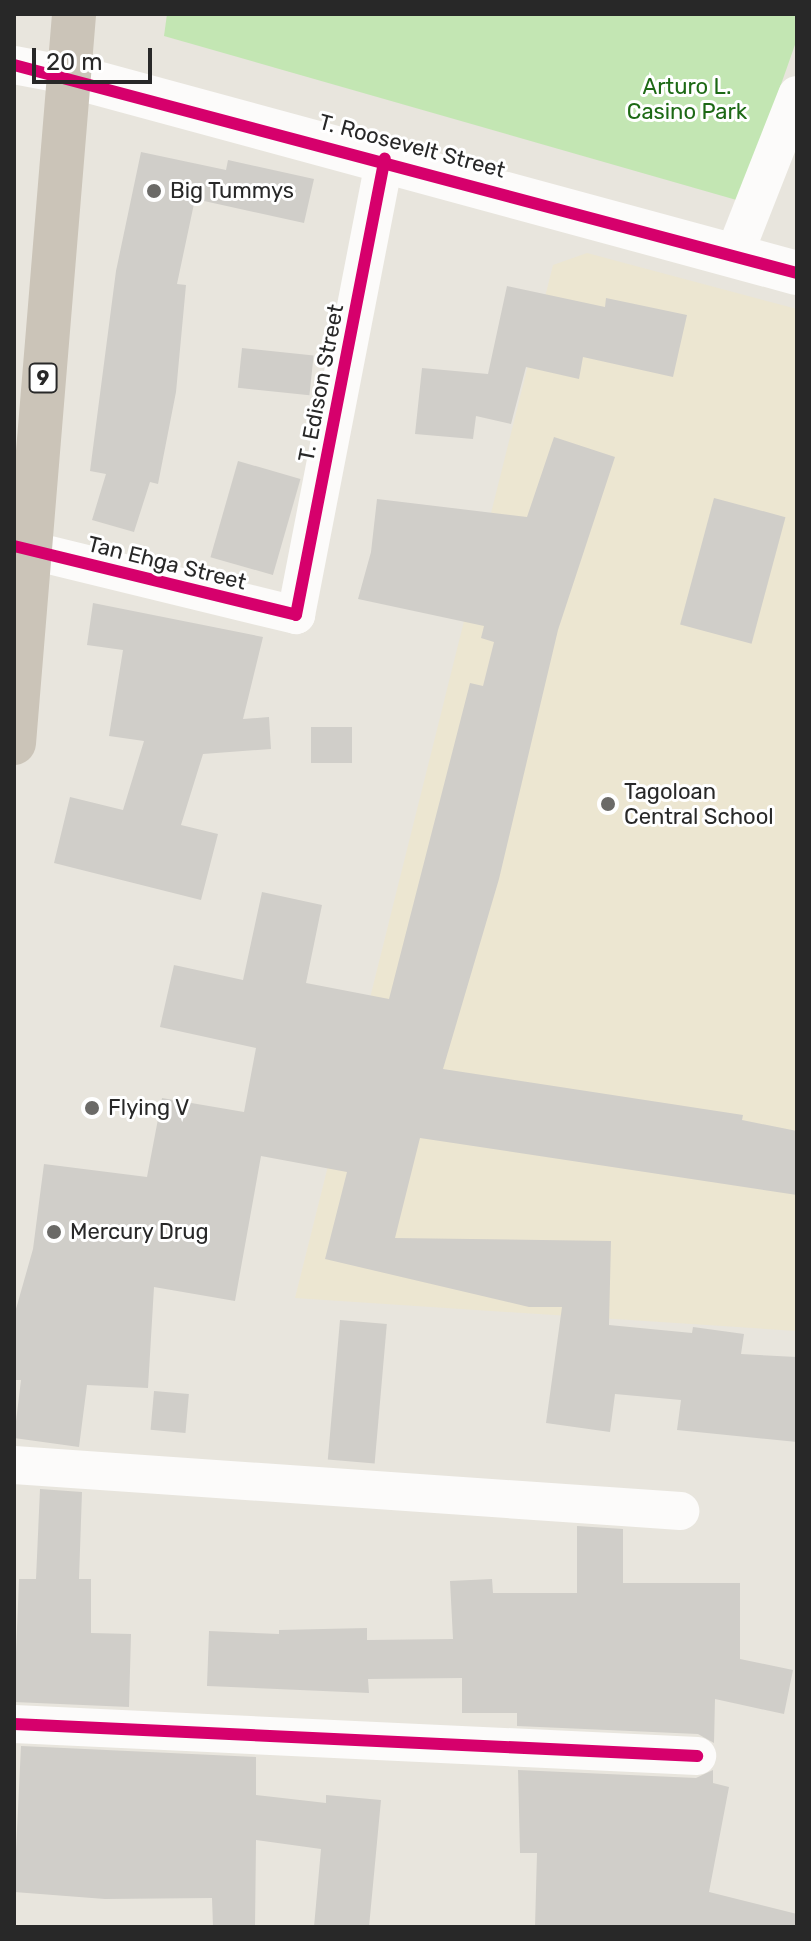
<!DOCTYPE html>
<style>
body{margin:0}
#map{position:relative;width:811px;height:1941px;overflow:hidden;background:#e8e5dd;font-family:Rubik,sans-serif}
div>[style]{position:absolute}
.education>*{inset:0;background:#ece6d1}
.green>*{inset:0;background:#c3e6b3}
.building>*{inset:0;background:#d0cec9;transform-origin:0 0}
.minor>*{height:38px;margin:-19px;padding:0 19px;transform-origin:19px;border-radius:19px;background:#fcfbfa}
.tertiary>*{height:44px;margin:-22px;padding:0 22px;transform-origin:22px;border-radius:22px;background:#fcfbfa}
.trunk>*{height:44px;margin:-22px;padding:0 22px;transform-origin:22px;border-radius:22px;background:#cbc4b8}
.cycleway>*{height:12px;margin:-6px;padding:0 6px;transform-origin:6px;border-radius:6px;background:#d6006c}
.dots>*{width:22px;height:22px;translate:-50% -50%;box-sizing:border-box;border:4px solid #fff;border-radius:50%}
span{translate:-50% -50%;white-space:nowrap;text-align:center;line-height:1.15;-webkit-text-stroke:6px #fff;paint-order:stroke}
.shield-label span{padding:2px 6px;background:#fff;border:2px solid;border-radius:6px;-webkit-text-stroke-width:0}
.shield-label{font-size:20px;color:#282828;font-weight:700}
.park-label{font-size:22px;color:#1d6915}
.street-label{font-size:22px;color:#282828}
.poi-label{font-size:22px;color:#282828}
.left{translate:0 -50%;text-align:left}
.frame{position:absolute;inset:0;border:16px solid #282828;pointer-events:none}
.scale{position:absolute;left:32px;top:48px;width:120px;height:36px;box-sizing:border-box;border:4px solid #282828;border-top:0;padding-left:10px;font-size:24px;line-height:28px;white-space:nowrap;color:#282828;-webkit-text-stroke:6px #fff;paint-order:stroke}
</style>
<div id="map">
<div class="education">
<i style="clip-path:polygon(587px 253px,797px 309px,797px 1331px,295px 1298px,553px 265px)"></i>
</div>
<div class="green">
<i style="clip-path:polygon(167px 14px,797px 14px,797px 39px,740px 201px,164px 36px)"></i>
</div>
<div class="building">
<i style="clip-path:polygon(141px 152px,226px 170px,228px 160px,314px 179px,304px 223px,195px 199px,177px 284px,186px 285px,176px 392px,158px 484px,150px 482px,134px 532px,92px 520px,106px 474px,90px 471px,116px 271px)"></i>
<i style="clip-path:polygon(507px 286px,605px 307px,606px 298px,687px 315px,673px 377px,583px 357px,579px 379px,526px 367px,511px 424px,476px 416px,473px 439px,415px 434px,422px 368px,488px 374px)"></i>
<i style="left:242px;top:348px;width:72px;height:40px;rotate:6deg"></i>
<i style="clip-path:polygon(554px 437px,615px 457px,558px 630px,499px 879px,443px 1069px,743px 1115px,742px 1120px,797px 1131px,797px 1195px,420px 1138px,395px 1238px,611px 1241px,609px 1325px,692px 1333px,693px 1327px,744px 1334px,741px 1354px,797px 1357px,797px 1442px,677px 1430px,681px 1400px,615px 1394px,610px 1432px,546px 1423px,562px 1307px,529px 1307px,325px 1259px,347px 1172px,261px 1156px,235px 1301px,154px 1287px,148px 1388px,87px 1385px,79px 1447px,14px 1438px,21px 1380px,14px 1380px,14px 1316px,33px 1249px,44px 1164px,147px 1177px,162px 1098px,244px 1112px,256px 1048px,160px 1027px,174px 965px,243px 980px,262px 892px,322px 905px,306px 983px,389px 999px,470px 683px,483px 686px,494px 642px,481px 638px,484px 626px,358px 599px,371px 552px,377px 499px,527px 517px)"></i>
<i style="left:238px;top:461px;width:65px;height:100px;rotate:16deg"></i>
<i style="left:714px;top:498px;width:74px;height:131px;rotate:15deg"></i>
<i style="clip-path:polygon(93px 603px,263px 637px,243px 719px,269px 717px,271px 749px,203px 754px,181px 825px,218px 834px,201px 900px,54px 863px,70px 797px,123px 810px,144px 741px,109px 736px,123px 650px,87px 645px)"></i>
<i style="left:311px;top:727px;width:41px;height:36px"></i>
<i style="left:340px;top:1320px;width:47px;height:140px;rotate:5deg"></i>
<i style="left:154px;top:1391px;width:35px;height:39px;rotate:5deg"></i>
<i style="clip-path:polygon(40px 1489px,82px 1492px,79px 1579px,91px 1579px,91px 1633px,131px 1634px,129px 1707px,14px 1702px,19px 1579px,36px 1579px)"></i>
<i style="clip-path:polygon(577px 1526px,623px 1529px,623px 1583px,740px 1583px,740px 1659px,793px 1670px,784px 1714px,715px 1699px,714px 1743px,698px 1734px,517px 1726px,517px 1713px,462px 1713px,462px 1678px,368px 1679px,369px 1693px,207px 1686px,209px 1631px,279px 1634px,279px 1630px,367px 1628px,367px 1640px,453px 1639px,450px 1581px,492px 1579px,493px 1593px,577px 1593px)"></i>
<i style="clip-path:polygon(21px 1746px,256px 1757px,256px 1795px,326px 1803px,326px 1795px,381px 1800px,369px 1927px,314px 1927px,321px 1849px,256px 1840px,255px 1927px,213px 1927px,212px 1898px,105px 1899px,14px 1892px)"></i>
<i style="clip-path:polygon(518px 1770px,696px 1778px,713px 1770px,713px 1783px,729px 1787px,709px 1892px,797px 1914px,797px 1927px,535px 1927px,537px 1853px,520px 1853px)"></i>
</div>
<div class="minor">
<i style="left:14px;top:65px;width:54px;rotate:10.7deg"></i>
<i style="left:734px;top:255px;width:172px;rotate:-68.5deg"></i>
<i style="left:29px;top:550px;width:275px;rotate:13.7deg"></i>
<i style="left:296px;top:615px;width:465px;rotate:-79deg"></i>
<i style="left:14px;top:1465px;width:668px;rotate:3.95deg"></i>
<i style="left:14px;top:1724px;width:684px;rotate:2.68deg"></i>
</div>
<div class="tertiary">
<i style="left:67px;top:75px;width:756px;rotate:15.18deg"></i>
</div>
<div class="trunk">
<i style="left:14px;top:743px;width:731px;rotate:-85.29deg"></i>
</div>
<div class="cycleway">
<i style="left:14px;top:65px;width:810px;rotate:14.88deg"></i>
<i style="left:14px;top:546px;width:290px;rotate:13.7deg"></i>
<i style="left:296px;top:615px;width:465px;rotate:-79deg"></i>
<i style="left:14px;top:1724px;width:684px;rotate:2.68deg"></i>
</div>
<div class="dots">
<i style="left:154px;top:191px;background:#6b6a67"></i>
<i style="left:608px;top:804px;background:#6b6a67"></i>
<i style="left:92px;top:1108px;background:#6b6a67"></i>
<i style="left:54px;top:1232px;background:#6b6a67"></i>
</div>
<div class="shield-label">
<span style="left:43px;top:378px">9</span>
</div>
<div class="park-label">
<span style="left:687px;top:99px">Arturo L.<br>Casino Park</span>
</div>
<div class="street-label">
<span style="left:412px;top:146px;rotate:15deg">T. Roosevelt Street</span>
<span style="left:321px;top:383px;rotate:-79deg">T. Edison Street</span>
<span style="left:167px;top:563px;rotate:14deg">Tan Ehga Street</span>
</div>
<div class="poi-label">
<span class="left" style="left:170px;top:191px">Big Tummys</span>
<span class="left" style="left:624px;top:804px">Tagoloan<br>Central School</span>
<span class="left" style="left:108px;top:1108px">Flying V</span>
<span class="left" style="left:70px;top:1232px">Mercury Drug</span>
</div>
<div class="frame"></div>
<div class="scale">20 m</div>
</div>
